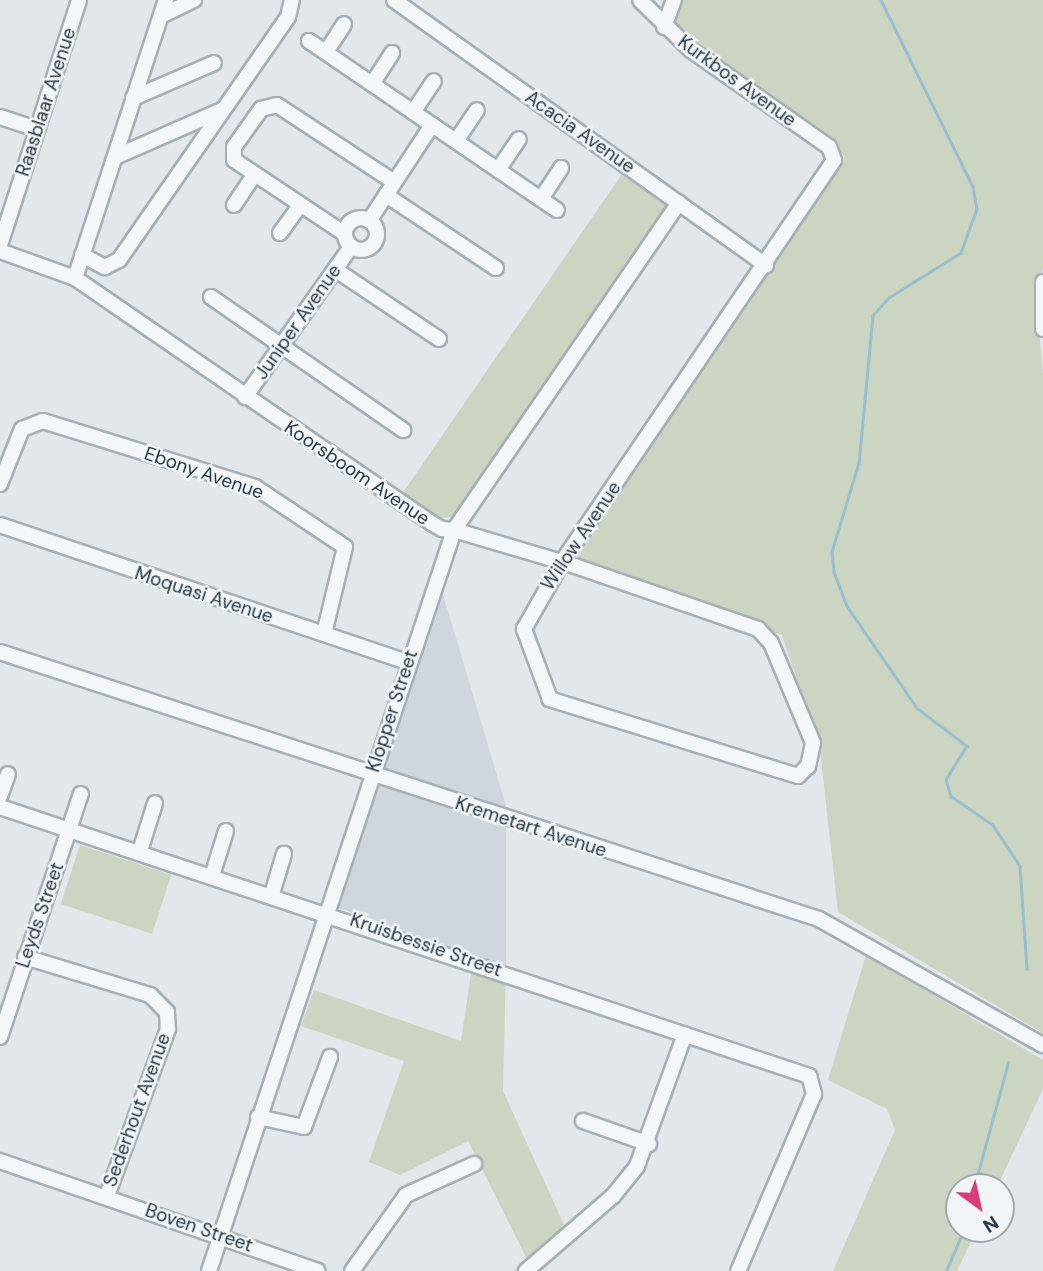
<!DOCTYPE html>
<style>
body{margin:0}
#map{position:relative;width:1043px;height:1271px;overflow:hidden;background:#e1e7eb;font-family:"DM Sans",sans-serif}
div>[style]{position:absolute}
.built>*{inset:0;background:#cfd7dd}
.green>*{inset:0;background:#cbd5c1;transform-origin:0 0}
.stream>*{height:2.5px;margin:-1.25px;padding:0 1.25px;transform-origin:1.25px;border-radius:1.25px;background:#99bfce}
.roads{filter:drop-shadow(2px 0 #a6afb6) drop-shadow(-2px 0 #a6afb6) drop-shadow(0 2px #a6afb6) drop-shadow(0 -2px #a6afb6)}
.minor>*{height:14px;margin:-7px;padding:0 7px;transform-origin:7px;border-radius:7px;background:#f4f7f9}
.minor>.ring{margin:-7px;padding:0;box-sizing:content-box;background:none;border:14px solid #f4f7f9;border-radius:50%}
span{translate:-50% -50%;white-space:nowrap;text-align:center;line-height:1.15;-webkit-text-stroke:5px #f1f5f8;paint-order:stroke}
.street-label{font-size:19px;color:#283844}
.north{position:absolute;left:945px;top:1173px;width:70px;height:70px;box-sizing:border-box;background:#f1f5f8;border:2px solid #a1a9b0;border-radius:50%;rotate:147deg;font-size:19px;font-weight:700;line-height:28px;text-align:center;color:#283844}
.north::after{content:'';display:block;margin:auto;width:24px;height:32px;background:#d93c78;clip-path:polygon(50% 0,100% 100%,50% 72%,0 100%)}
</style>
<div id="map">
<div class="built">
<i style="clip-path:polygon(440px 584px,506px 806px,506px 966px,333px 906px)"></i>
</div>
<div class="green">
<i style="clip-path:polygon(677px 0,1043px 0,1043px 267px,1036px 297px,1043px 374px,1043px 1033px,838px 912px,820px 750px,782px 635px,562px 563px,845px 156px,668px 34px)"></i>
<i style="clip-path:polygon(622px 174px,668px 206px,455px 516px,439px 519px,402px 494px)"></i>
<i style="left:80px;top:845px;width:96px;height:62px;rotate:18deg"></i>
<i style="clip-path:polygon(474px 954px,506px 966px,503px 1091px,571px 1240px,539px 1271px,513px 1271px,527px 1259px,468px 1141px,400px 1175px,369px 1162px,404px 1061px,301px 1026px,314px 990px,461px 1041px)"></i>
<i style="clip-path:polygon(866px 955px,1043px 1060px,1043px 1089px,997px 1187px,959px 1187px,959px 1229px,977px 1229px,957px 1271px,833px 1271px,895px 1130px,887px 1109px,828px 1080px)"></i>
</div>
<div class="stream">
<i style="left:881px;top:0;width:208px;rotate:63.8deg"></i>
<i style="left:973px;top:187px;width:22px;rotate:80deg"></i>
<i style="left:977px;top:209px;width:47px;rotate:110deg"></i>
<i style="left:961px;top:253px;width:85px;rotate:148deg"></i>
<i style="left:889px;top:298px;width:24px;rotate:132deg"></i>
<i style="left:873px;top:316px;width:148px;rotate:95.4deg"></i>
<i style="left:859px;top:463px;width:93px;rotate:106.9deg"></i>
<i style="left:832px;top:552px;width:20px;rotate:84deg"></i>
<i style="left:834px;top:572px;width:36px;rotate:69deg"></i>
<i style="left:847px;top:606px;width:124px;rotate:55.5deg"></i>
<i style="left:917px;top:708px;width:63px;rotate:37.2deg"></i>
<i style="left:967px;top:746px;width:39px;rotate:122deg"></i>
<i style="left:946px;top:779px;width:18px;rotate:74deg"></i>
<i style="left:951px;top:796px;width:51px;rotate:34.6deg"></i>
<i style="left:993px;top:825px;width:49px;rotate:56.6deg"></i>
<i style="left:1020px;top:866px;width:103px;rotate:86.1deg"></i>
<i style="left:974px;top:1187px;width:129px;rotate:-74.7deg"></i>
<i style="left:946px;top:1271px;width:46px;rotate:-66.8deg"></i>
</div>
<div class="roads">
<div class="minor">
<i style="left:394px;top:0;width:457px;rotate:35.5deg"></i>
<i style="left:161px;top:16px;width:37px;rotate:-26deg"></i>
<i style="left:664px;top:27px;width:29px;rotate:-70deg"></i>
<i style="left:309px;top:41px;width:300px;rotate:34.3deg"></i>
<i style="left:326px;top:52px;width:33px;rotate:-57deg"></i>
<i style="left:372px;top:84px;width:37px;rotate:-57deg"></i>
<i style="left:133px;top:98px;width:88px;rotate:-23.4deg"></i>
<i style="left:413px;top:112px;width:37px;rotate:-56deg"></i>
<i style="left:0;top:117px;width:39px;rotate:18deg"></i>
<i style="left:456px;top:141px;width:37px;rotate:-56deg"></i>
<i style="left:115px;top:157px;width:117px;rotate:-23.7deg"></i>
<i style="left:498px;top:170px;width:37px;rotate:-56deg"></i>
<i style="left:386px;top:195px;width:132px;rotate:33.6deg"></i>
<i style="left:541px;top:199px;width:37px;rotate:-57deg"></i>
<i style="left:234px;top:205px;width:36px;rotate:-56deg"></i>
<i class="ring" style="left:345px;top:218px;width:18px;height:18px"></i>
<i style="left:369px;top:221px;width:115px;rotate:-56.7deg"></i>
<i style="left:280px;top:233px;width:34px;rotate:-54deg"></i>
<i style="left:345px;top:234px;width:133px;rotate:-146.3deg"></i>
<i style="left:234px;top:160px;width:13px;rotate:-90deg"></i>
<i style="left:234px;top:147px;width:47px;rotate:-54.6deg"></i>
<i style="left:261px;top:109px;width:16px;rotate:-14deg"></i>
<i style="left:277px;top:105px;width:140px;rotate:33.3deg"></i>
<i style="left:0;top:245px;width:257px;rotate:-72.1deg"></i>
<i style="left:0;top:251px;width:80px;rotate:19.8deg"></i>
<i style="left:75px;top:278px;width:434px;rotate:34.5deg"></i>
<i style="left:433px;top:524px;width:10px;rotate:29deg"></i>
<i style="left:442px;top:529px;width:12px;rotate:5deg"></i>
<i style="left:454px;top:530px;width:113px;rotate:16.5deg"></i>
<i style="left:562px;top:562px;width:14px;rotate:17deg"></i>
<i style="left:575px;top:566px;width:194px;rotate:19deg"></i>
<i style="left:758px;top:629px;width:19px;rotate:47deg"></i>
<i style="left:771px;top:643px;width:108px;rotate:67.2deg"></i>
<i style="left:813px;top:743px;width:24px;rotate:102deg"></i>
<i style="left:808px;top:766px;width:14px;rotate:135deg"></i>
<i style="left:798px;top:776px;width:260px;rotate:-162.8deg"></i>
<i style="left:550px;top:699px;width:75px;rotate:-110.4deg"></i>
<i style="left:524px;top:629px;width:77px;rotate:-60.4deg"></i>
<i style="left:562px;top:562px;width:485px;rotate:-55.9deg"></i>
<i style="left:834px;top:160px;width:14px;rotate:-111deg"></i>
<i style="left:829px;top:147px;width:169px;rotate:-144.9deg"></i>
<i style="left:691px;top:50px;width:71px;rotate:-135.6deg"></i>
<i style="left:82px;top:255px;width:26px;rotate:28deg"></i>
<i style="left:105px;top:267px;width:16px;rotate:-27deg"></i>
<i style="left:119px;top:260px;width:296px;rotate:-55.2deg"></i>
<i style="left:288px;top:17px;width:17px;rotate:-77deg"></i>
<i style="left:336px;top:270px;width:124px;rotate:33.8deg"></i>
<i style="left:75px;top:278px;width:293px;rotate:-71.9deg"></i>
<i style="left:1043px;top:282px;width:47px;rotate:90deg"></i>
<i style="left:211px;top:297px;width:234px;rotate:34.7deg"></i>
<i style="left:245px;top:397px;width:184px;rotate:-54.8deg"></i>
<i style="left:0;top:484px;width:59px;rotate:-68.2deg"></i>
<i style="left:22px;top:429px;width:22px;rotate:-21deg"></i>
<i style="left:43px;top:421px;width:222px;rotate:17.3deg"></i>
<i style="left:255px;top:487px;width:108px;rotate:33.7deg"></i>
<i style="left:345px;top:547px;width:89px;rotate:103.6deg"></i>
<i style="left:0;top:525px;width:430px;rotate:18.6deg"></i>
<i style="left:0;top:652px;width:861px;rotate:18.06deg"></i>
<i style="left:819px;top:919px;width:257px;rotate:29.4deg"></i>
<i style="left:0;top:796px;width:23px;rotate:-70deg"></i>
<i style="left:0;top:807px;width:853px;rotate:18.39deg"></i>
<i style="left:809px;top:1076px;width:19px;rotate:74deg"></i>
<i style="left:814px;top:1094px;width:193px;rotate:113.2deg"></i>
<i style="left:140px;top:851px;width:50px;rotate:-72.6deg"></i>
<i style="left:212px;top:876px;width:47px;rotate:-72.7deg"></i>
<i style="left:272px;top:894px;width:42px;rotate:-73.3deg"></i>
<i style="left:25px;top:957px;width:131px;rotate:16.9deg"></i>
<i style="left:150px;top:995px;width:24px;rotate:45deg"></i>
<i style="left:167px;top:1012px;width:17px;rotate:87deg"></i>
<i style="left:168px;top:1029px;width:178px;rotate:110.1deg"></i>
<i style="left:0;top:1037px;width:256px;rotate:-71.6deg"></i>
<i style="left:258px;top:1117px;width:47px;rotate:12.3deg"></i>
<i style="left:304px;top:1127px;width:75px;rotate:-69.6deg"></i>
<i style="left:583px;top:1121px;width:70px;rotate:19.2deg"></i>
<i style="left:0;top:1161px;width:336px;rotate:19.1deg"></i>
<i style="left:209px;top:1271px;width:780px;rotate:-71.7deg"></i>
<i style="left:454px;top:530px;width:397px;rotate:-55.5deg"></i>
<i style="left:352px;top:1271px;width:93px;rotate:-54.6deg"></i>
<i style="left:406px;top:1195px;width:75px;rotate:-24.5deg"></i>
<i style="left:526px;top:1271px;width:115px;rotate:-40.8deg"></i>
<i style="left:613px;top:1196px;width:38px;rotate:-51deg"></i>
<i style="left:637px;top:1166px;width:140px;rotate:-70deg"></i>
</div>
</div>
<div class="street-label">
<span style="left:737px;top:81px;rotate:36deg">Kurkbos Avenue</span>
<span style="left:46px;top:102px;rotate:-72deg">Raasblaar Avenue</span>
<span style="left:580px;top:132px;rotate:35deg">Acacia Avenue</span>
<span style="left:298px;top:322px;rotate:-55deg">Juniper Avenue</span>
<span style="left:204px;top:473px;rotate:19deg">Ebony Avenue</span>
<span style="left:357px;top:473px;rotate:34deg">Koorsboom Avenue</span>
<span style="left:581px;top:536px;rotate:-56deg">Willow Avenue</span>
<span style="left:204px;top:595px;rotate:18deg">Moquasi Avenue</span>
<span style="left:392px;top:711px;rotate:-72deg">Klopper Street</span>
<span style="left:531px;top:827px;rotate:18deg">Kremetart Avenue</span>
<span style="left:40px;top:915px;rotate:-71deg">Leyds Street</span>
<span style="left:426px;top:945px;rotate:19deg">Kruisbessie Street</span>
<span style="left:137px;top:1110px;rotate:-70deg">Sederhout Avenue</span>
<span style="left:199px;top:1228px;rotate:19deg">Boven Street</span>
</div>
<div class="north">N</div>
</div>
